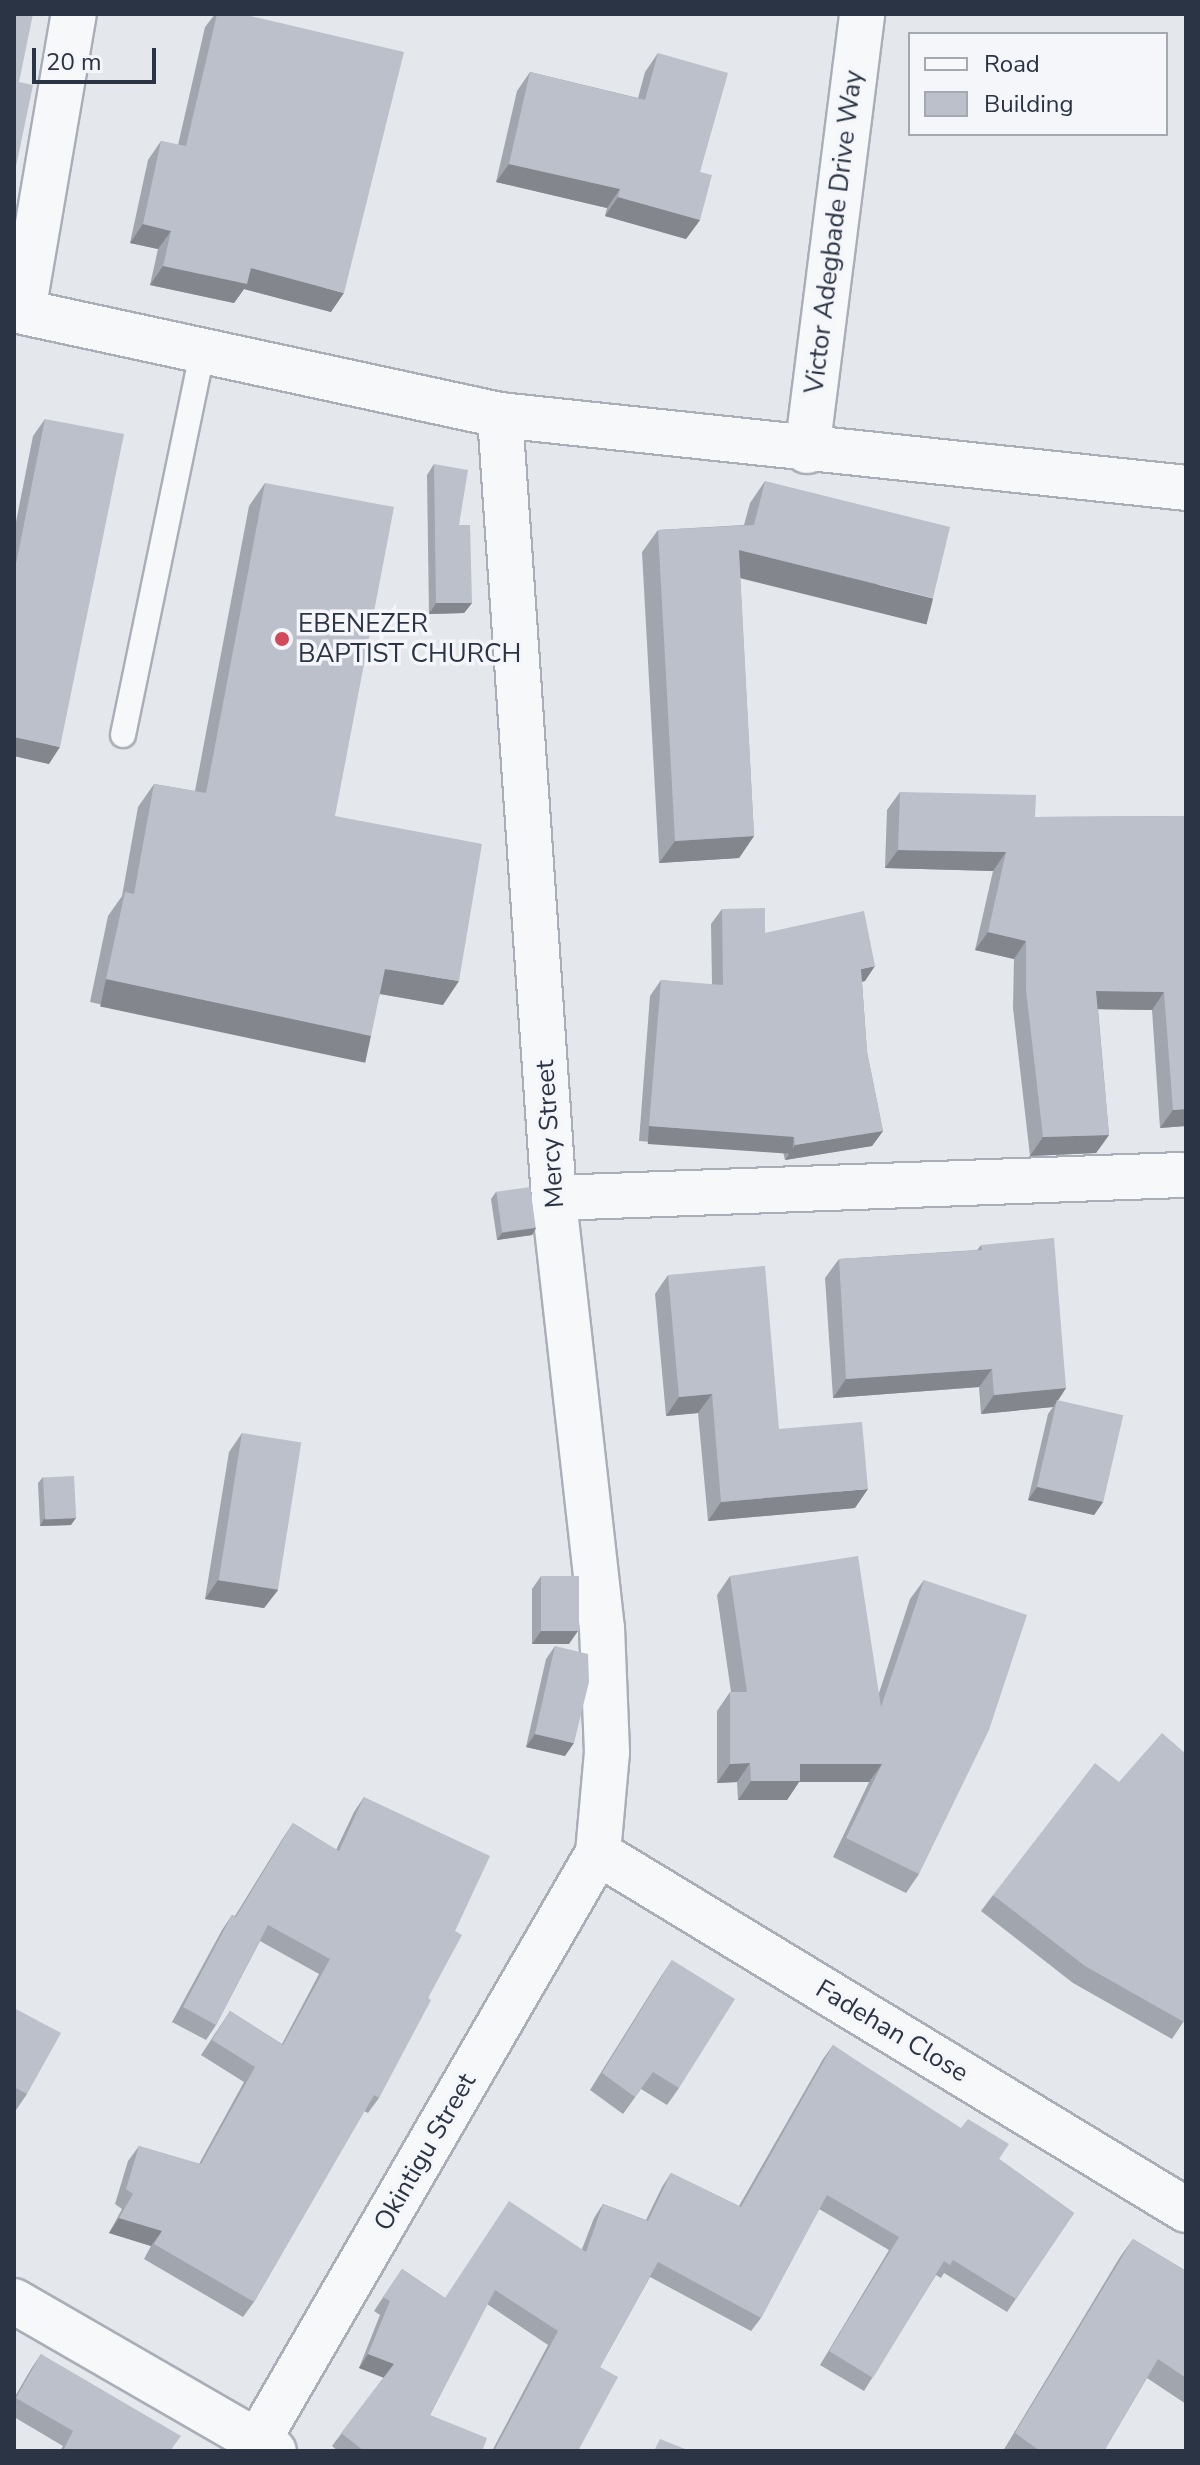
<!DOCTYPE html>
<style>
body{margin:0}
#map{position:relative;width:1200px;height:2465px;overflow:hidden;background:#e4e7ec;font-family:"Nunito Sans",sans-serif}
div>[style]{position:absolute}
.roads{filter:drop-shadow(2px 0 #a9aeb7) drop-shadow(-2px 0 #a9aeb7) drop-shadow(0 2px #a9aeb7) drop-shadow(0 -2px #a9aeb7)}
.service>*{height:24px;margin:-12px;padding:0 12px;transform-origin:12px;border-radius:12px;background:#f7f8fa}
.minor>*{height:44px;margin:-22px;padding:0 22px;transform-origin:22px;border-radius:22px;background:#f7f8fa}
.wall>*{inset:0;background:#a1a5ae}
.shaded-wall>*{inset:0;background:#83868d;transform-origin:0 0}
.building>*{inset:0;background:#bbc0ca;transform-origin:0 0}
.dots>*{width:22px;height:22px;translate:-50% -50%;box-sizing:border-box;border:4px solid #f4f6f9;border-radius:50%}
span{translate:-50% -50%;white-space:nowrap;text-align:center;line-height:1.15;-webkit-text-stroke:7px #f4f6f9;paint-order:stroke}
.street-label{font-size:26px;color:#2b3445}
.poi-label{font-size:26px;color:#2b3445}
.left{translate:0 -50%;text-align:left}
.frame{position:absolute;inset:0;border:16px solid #2b3445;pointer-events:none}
.legend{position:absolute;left:908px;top:32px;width:260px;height:104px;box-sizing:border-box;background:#f4f6f9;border:2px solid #a4a8b1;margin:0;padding:10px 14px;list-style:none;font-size:24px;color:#2b3445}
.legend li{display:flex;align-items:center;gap:16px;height:40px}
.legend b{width:40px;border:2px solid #a4a8b1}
.scale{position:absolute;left:32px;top:48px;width:124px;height:36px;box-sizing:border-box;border:4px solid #2b3445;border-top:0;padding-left:10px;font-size:24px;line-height:28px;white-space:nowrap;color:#2b3445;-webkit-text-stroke:6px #f4f6f9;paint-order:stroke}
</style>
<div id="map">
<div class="roads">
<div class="service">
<i style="left:123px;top:735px;width:389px;rotate:-78.3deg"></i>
</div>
<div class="minor">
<i style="left:14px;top:310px;width:497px;rotate:12.2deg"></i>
<i style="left:500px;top:415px;width:690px;rotate:6.07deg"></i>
<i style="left:23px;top:311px;width:301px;rotate:-80.3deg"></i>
<i style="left:807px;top:451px;width:440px;rotate:-82.8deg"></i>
<i style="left:554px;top:1198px;width:628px;rotate:-2.1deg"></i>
<i style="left:598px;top:1853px;width:688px;rotate:31.26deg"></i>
<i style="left:14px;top:2301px;width:300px;rotate:30deg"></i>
<i style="left:252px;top:2451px;width:691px;rotate:-59.95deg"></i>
<i style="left:598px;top:1853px;width:101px;rotate:-84.9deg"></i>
<i style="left:607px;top:1752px;width:123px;rotate:-92.3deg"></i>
<i style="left:602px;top:1629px;width:434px;rotate:-96.4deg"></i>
<i style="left:554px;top:1198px;width:785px;rotate:-93.95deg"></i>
</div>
</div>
<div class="wall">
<i style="clip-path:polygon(215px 14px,242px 14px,331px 312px,244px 289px,234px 303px,150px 285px,158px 249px,130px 243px,148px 160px,161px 141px,178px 145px,205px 27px)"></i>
<i style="clip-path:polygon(658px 53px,700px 172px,700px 220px,686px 239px,605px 216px,607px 208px,496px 182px,517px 91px,530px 72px,638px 98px,645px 72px)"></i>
<i style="clip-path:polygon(45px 419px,49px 764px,14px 756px,14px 532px,33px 436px)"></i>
<i style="clip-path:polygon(434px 464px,459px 525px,472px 603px,464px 613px,429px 614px,427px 475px)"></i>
<i style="clip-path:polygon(765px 481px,917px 620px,740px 576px,754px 836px,739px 858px,659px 863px,642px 552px,658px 530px,744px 525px,750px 503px)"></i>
<i style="clip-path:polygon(265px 483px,335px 816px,443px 1005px,380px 994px,354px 1060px,90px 1002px,108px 916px,122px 896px,138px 807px,154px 784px,195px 791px,249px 506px)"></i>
<i style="clip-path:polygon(900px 792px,1035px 817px,1186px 816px,1186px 1126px,1160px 1128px,1152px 1010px,1098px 1009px,1109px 1135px,1096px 1153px,1030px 1156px,1013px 1008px,1014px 959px,975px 950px,993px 871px,885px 868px,887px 810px)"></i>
<i style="clip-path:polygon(722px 909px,765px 933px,865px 981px,862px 982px,867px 1052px,883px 1131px,872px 1146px,785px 1160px,783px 1152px,639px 1141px,650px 996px,661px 980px,712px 985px,711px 924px)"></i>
<i style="clip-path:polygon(496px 1192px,536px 1228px,532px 1235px,497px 1240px,491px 1199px)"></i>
<i style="clip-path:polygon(981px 1245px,1066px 1388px,1058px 1401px,1103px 1502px,1094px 1515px,1028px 1500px,1048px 1414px,1053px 1407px,981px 1414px,979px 1387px,833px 1398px,825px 1278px,839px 1259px,977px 1250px)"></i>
<i style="clip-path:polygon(668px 1275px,779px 1429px,855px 1508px,708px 1521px,698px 1413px,666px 1416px,655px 1294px)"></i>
<i style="clip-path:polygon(242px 1433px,278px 1590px,264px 1608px,205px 1599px,229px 1452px)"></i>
<i style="clip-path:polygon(43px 1477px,71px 1525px,40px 1526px,38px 1483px)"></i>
<i style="clip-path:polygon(541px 1576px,569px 1644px,532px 1644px,532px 1589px)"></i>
<i style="clip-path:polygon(730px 1576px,879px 1693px,910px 1599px,924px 1580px,919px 1874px,906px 1893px,833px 1857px,869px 1782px,799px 1782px,787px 1800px,738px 1800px,737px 1782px,717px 1783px,717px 1711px,730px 1692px,731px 1692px,717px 1595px)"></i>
<i style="clip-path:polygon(555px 1646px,565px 1756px,526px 1747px,546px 1659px)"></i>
<i style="clip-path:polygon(364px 1797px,455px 1931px,428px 1998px,379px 2098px,368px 2113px,364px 2111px,254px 2302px,243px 2317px,144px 2259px,151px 2246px,109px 2233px,122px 2209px,115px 2204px,128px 2161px,139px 2146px,199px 2164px,244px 2082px,201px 2055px,230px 2011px,282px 2044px,319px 1974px,260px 1941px,216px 2025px,206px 2040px,172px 2022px,222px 1930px,232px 1915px,235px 1916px,283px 1838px,293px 1823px,336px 1850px,354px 1812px)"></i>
<i style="clip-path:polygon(993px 1895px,1186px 2018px,1172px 2039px,1073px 1983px,981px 1911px)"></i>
<i style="clip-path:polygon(672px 1960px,679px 2088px,667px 2105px,641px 2089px,623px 2114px,590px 2090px,660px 1978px)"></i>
<i style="clip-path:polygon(14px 2008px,27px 2094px,14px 2113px)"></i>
<i style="clip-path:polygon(833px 2045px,999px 2159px,1074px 2213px,1007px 2312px,944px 2273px,941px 2278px,936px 2275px,864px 2391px,820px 2365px,889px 2250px,819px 2209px,761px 2318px,751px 2331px,650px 2277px,600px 2367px,578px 2451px,492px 2451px,548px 2345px,487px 2304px,430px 2415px,482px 2451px,338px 2451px,332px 2446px,384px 2377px,359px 2368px,380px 2315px,374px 2311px,402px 2269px,445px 2298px,582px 2249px,594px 2218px,603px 2204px,646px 2220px,662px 2187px,671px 2173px,739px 2206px,823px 2059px)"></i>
<i style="clip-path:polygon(1133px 2239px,1186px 2271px,1186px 2404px,1147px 2378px,1104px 2451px,1003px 2451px,1120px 2257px)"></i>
<i style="clip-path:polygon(41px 2354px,170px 2451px,60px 2451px,63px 2446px,14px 2417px,14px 2398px,31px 2369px)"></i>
</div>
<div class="shaded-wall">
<i style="clip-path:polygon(509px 164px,620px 189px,607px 208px,496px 182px)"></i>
<i style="clip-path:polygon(618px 197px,700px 220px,686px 239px,605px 216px)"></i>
<i style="clip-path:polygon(143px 224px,171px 231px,158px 249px,130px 243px)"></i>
<i style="clip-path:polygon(163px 266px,251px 268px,344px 293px,331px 312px,244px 289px,234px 303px,150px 285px)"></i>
<i style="left:739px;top:550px;width:200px;height:27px;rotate:14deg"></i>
<i style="clip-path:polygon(436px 603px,472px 603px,464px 613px,429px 614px)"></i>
<i style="clip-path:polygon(14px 737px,60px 747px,49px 764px,14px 756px)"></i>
<i style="clip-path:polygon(754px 836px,739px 858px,659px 863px,675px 841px)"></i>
<i style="clip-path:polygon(898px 850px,1006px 852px,993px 871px,885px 868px)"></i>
<i style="clip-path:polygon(988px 932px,1026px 941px,1014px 959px,975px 950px)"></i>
<i style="clip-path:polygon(875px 966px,865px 981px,850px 984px,861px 969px)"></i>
<i style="clip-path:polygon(385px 969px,459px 981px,443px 1005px,369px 992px)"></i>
<i style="left:106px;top:979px;width:271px;height:28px;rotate:12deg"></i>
<i style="clip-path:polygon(1096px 991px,1164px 992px,1152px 1010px,1083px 1009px)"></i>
<i style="clip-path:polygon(1186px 1109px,1186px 1126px,1160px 1128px,1173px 1110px)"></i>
<i style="left:649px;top:1126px;width:145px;height:18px;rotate:4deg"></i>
<i style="clip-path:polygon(883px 1131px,872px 1146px,785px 1160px,795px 1145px)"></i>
<i style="clip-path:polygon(1109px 1135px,1096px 1153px,1030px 1156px,1043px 1137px)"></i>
<i style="clip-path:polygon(536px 1228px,532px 1235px,497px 1240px,502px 1233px)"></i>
<i style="clip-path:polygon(992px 1369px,979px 1387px,833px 1398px,846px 1379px)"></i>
<i style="clip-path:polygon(1066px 1388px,1053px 1407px,981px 1414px,994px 1395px)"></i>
<i style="clip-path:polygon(712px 1394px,698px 1413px,666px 1416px,679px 1397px)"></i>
<i style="clip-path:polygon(1037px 1487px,1103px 1502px,1094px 1515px,1028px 1500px)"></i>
<i style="clip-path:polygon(868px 1489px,855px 1508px,708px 1521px,721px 1502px)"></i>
<i style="clip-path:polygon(76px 1518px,71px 1525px,40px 1526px,44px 1519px)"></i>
<i style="clip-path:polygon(218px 1580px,278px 1590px,264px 1608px,205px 1599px)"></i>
<i style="clip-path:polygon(541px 1631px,578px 1631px,569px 1644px,532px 1644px)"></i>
<i style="clip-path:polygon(535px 1734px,574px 1743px,565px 1756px,526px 1747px)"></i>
<i style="clip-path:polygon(750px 1763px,737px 1782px,717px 1783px,730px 1764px)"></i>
<i style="clip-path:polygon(800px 1764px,882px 1764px,869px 1782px,799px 1782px,787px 1800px,738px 1800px,751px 1781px)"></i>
<i style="clip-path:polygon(119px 2218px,162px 2231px,151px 2246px,109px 2233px)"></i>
<i style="clip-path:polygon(368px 2354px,394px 2364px,384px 2378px,359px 2368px)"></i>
</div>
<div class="building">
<i style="clip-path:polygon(14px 14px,33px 14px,19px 82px,33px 85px,14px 176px)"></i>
<i style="clip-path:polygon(217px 14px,242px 14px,404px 52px,344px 293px,251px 268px,247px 284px,163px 266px,171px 231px,143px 224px,161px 141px,186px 146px)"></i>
<i style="clip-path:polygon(658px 53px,728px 73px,700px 172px,712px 175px,700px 220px,618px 197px,620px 189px,509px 164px,530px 72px,645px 100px)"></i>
<i style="clip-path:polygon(45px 419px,124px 434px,60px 747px,14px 737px,14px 618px,16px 611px,14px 610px,14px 574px)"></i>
<i style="clip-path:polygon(434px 464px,468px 470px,459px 525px,470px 525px,472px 603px,436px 603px)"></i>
<i style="clip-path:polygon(765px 481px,950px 527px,933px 598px,739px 550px,754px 836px,675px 841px,658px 530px,754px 525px)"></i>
<i style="clip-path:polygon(265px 483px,394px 507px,335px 816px,482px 844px,459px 981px,385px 969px,371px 1036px,106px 979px,125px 892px,134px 894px,154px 784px,206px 793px)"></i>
<i style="clip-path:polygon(900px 792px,1036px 795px,1035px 817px,1186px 816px,1186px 1109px,1173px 1110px,1164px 992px,1096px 991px,1109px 1135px,1043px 1137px,1026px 990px,1026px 941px,988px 932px,1006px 852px,898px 850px)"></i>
<i style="clip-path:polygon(765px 908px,765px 933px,864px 911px,875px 966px,861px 969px,867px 1052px,883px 1131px,795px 1145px,794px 1137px,649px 1126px,661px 980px,723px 985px,722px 909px)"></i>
<i style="left:530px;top:1187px;width:41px;height:34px;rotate:82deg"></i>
<i style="clip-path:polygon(1054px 1238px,1066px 1388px,994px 1395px,992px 1369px,846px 1379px,839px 1259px,982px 1250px,981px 1245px)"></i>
<i style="clip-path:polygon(765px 1266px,779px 1429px,862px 1422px,868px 1489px,721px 1502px,712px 1394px,679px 1397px,668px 1275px)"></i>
<i style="left:1057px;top:1400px;width:68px;height:89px;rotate:13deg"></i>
<i style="left:242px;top:1433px;width:60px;height:149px;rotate:9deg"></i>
<i style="left:74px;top:1476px;width:42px;height:31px;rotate:87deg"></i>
<i style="clip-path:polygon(858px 1556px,881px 1707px,924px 1580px,1027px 1615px,989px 1730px,919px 1874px,846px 1838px,882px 1764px,800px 1764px,800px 1781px,751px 1781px,750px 1763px,730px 1764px,730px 1692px,747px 1692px,730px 1576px)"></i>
<i style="left:541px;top:1576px;width:38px;height:55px"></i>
<i style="clip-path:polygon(555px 1646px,588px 1654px,589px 1682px,574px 1743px,535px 1734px)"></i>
<i style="clip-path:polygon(1162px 1733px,1186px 1754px,1186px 2018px,1184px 2022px,1085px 1966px,993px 1895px,1095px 1763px,1119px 1782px)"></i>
<i style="clip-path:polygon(364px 1797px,490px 1856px,455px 1931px,462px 1935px,428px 1998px,431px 2000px,379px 2098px,374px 2095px,254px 2302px,154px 2244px,162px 2231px,119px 2218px,133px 2194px,126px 2189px,139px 2146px,201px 2164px,255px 2067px,212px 2040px,230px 2011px,283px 2045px,330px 1959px,268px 1925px,216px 2025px,183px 2007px,232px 1915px,236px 1917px,293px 1823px,339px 1851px)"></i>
<i style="clip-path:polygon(672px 1960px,735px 1999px,679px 2088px,653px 2072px,635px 2097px,602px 2073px)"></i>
<i style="clip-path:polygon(14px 2008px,61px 2033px,27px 2094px,14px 2087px)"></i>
<i style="clip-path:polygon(833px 2045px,961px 2128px,968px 2119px,1009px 2144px,999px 2159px,1074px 2213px,1016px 2299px,953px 2260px,950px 2265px,944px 2261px,873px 2378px,829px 2351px,899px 2237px,827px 2195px,761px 2318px,658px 2262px,600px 2367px,618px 2377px,578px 2451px,494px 2451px,558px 2331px,495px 2290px,430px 2415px,487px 2438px,482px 2451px,364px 2451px,341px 2433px,394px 2364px,368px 2354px,390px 2301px,383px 2297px,402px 2269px,445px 2298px,509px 2201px,586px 2252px,603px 2204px,648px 2221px,671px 2173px,741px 2207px)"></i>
<i style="clip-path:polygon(1133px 2239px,1186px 2271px,1186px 2378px,1158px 2359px,1104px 2451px,1040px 2451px,1015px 2433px)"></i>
<i style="clip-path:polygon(41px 2354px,181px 2436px,170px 2451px,63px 2451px,73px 2431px,16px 2398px)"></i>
<i style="clip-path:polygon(660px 2439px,690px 2451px,654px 2451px)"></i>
</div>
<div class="dots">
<i style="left:282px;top:639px;background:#d1495b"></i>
</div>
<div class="street-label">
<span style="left:834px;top:232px;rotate:-83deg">Victor Adegbade Drive Way</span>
<span style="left:550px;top:1134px;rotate:-94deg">Mercy Street</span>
<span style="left:892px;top:2031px;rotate:31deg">Fadehan Close</span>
<span style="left:425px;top:2152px;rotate:-60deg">Okintigu Street</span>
</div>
<div class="poi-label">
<span class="left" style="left:298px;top:639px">EBENEZER<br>BAPTIST CHURCH</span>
</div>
<div class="frame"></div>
<ul class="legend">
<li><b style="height:10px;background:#f7f8fa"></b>Road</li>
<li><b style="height:22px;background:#bbc0ca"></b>Building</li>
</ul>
<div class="scale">20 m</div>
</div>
